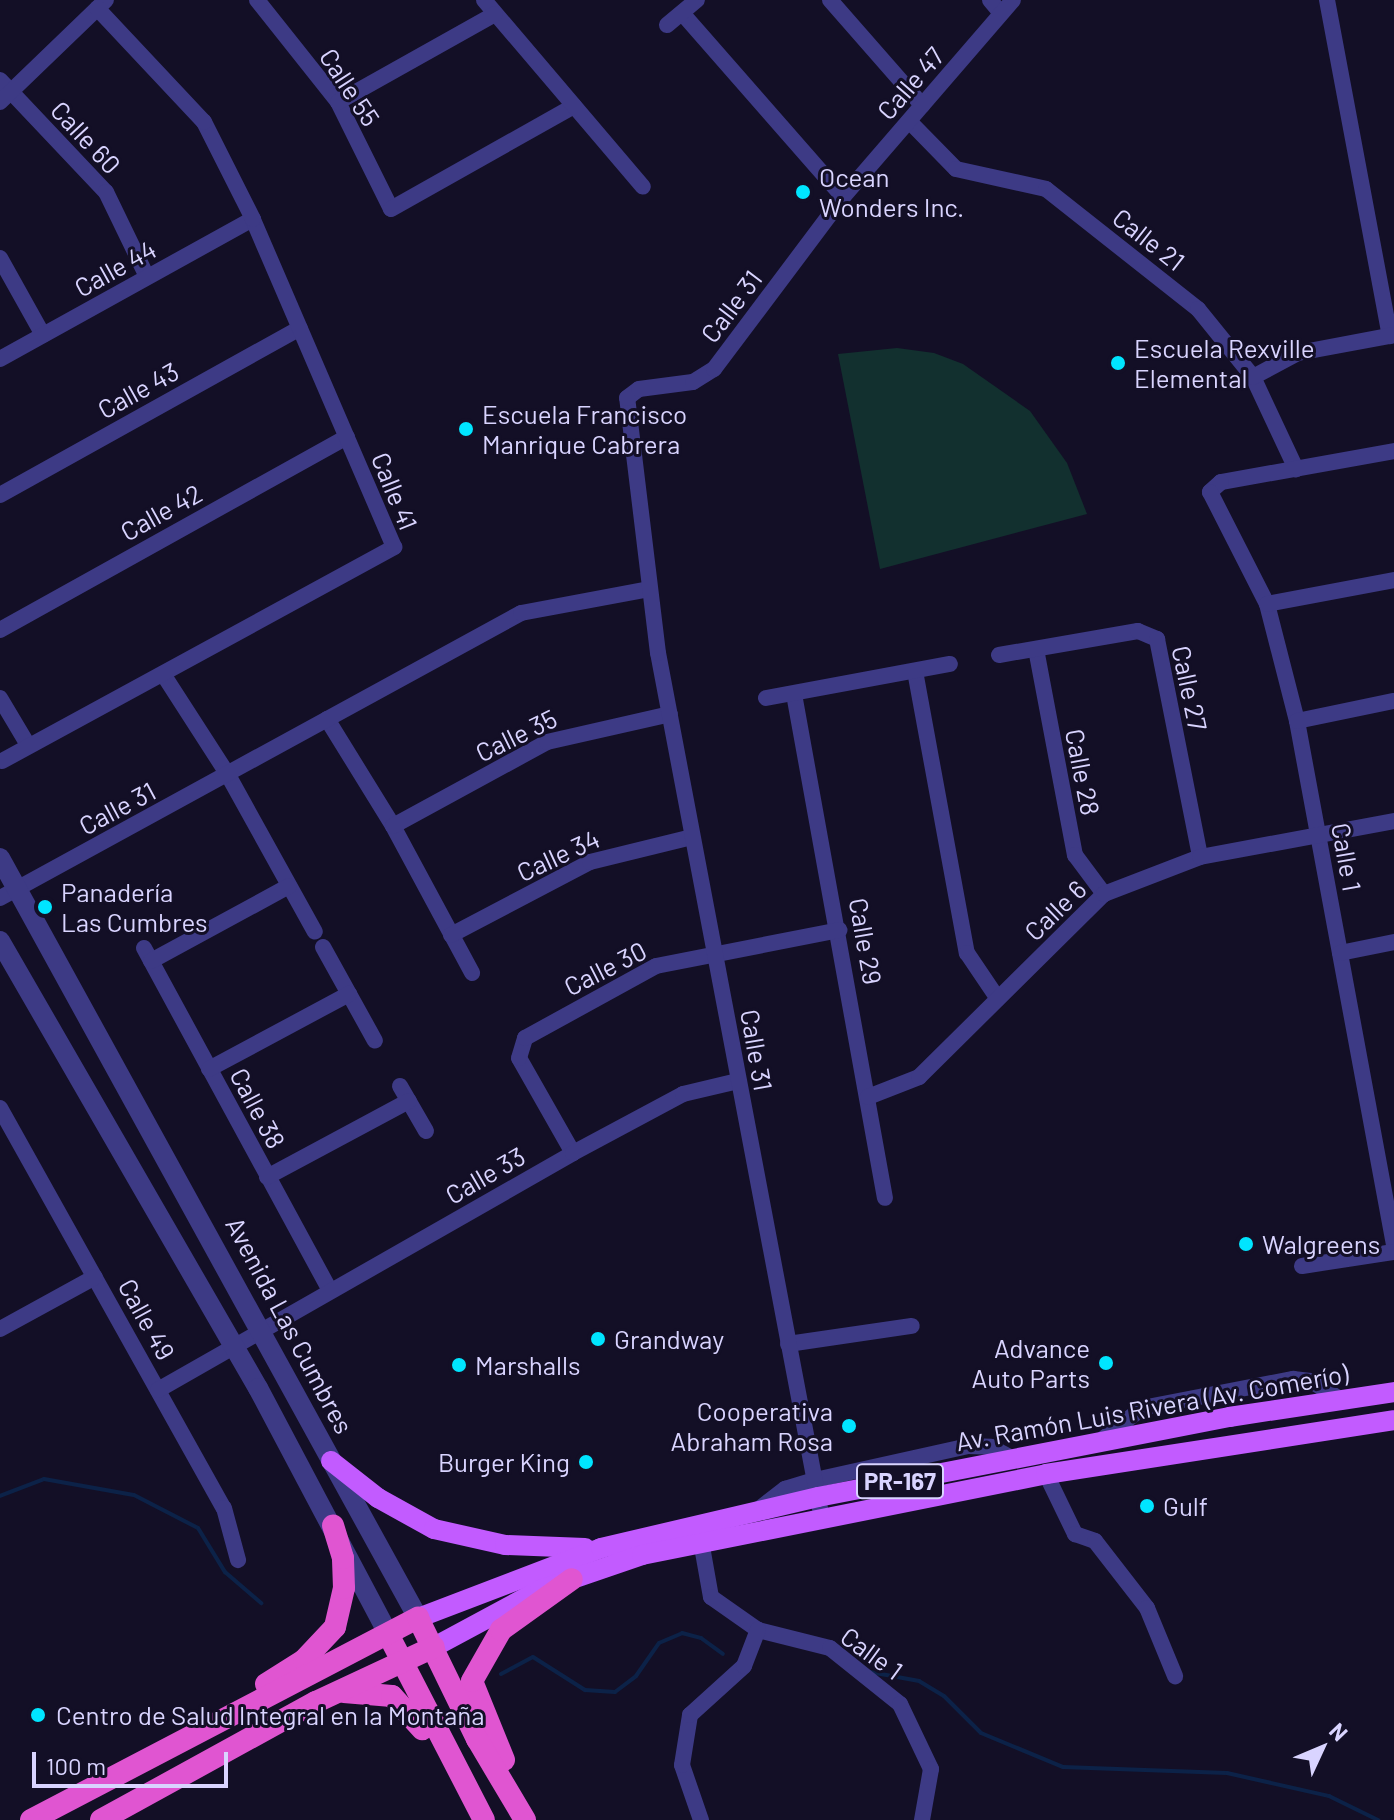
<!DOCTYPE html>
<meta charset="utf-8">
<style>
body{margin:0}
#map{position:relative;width:1394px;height:1820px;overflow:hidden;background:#130f26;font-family:Barlow,sans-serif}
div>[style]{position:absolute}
.green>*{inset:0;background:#12302f}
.stream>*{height:4px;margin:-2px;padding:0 2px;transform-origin:2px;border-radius:2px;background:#0c2248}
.minor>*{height:16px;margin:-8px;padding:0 8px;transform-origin:8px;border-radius:8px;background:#3d3a85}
.tertiary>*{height:20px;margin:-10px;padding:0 10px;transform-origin:10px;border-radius:10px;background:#3d3a85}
.primary>*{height:20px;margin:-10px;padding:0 10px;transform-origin:10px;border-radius:10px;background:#c25bff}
.trunk>*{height:22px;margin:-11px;padding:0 11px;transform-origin:11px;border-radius:11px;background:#e055d1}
.dots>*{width:22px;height:22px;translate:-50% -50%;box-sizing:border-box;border:4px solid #130f26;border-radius:50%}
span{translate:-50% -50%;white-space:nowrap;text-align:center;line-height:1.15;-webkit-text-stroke:6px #130f26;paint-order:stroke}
.shield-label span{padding:2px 6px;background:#130f26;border:2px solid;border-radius:6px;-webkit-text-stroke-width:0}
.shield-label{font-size:24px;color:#d9d4ff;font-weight:700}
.street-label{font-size:26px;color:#d9d4ff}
.poi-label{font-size:26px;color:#d9d4ff}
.left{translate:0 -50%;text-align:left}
.right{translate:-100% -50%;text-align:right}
.north{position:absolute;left:1282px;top:1708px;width:80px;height:80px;-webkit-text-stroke:6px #130f26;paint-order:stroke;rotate:46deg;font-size:22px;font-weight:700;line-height:32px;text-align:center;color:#d9d4ff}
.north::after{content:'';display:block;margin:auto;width:28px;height:36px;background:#d9d4ff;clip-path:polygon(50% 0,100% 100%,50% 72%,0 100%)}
.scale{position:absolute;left:32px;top:1752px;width:196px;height:36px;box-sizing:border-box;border:4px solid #d9d4ff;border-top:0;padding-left:10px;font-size:24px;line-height:28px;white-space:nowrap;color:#d9d4ff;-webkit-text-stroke:6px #130f26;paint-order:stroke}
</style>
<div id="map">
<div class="green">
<i style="clip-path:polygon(897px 348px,934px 353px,963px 364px,1030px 411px,1067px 463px,1087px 514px,880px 569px,838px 354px)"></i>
</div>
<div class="stream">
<i style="left:0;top:1496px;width:47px;rotate:-21.1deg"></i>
<i style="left:44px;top:1479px;width:91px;rotate:10.1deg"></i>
<i style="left:134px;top:1495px;width:72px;rotate:27.3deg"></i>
<i style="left:198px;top:1528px;width:52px;rotate:58.5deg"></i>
<i style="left:225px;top:1572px;width:48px;rotate:40.7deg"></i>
<i style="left:870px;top:1672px;width:50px;rotate:10.4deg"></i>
<i style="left:919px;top:1681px;width:29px;rotate:31deg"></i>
<i style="left:944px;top:1696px;width:52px;rotate:45deg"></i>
<i style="left:981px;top:1733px;width:89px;rotate:22.5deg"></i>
<i style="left:1063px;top:1767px;width:164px;rotate:2.1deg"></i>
<i style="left:1227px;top:1773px;width:105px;rotate:12.7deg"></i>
<i style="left:1329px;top:1796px;width:55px;rotate:26.1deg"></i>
<i style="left:501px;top:1674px;width:36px;rotate:-28deg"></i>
<i style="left:533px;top:1657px;width:62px;rotate:32.4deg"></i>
<i style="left:585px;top:1690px;width:30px;rotate:4deg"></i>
<i style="left:615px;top:1692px;width:26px;rotate:-37deg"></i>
<i style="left:636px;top:1676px;width:40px;rotate:-55.1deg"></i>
<i style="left:659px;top:1643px;width:25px;rotate:-23deg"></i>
<i style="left:682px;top:1633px;width:20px;rotate:15deg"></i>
<i style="left:701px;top:1638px;width:27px;rotate:36deg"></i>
</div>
<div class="minor">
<i style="left:257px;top:0;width:130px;rotate:51.5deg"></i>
<i style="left:338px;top:102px;width:119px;rotate:63.6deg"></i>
<i style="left:391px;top:209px;width:210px;rotate:-29.4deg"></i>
<i style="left:484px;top:0;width:245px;rotate:49.6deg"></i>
<i style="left:830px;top:0;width:140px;rotate:48.8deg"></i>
<i style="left:990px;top:0;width:17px;rotate:50deg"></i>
<i style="left:1327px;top:0;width:342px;rotate:79.4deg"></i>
<i style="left:682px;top:13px;width:244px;rotate:48.8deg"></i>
<i style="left:667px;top:25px;width:39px;rotate:-40deg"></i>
<i style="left:0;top:80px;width:154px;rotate:46.6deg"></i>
<i style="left:106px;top:192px;width:94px;rotate:64.2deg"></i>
<i style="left:0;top:102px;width:147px;rotate:-43.9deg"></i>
<i style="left:338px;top:102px;width:180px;rotate:-29.3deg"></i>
<i style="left:909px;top:121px;width:67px;rotate:45.6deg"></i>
<i style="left:956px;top:169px;width:92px;rotate:12.5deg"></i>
<i style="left:1046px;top:189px;width:194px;rotate:38.3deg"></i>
<i style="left:1198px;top:309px;width:87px;rotate:51deg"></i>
<i style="left:1253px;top:377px;width:102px;rotate:64.9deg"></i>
<i style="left:0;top:258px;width:88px;rotate:60.8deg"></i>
<i style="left:0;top:359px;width:289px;rotate:-29deg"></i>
<i style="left:1253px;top:377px;width:51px;rotate:-28.1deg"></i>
<i style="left:1298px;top:353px;width:98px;rotate:-10.6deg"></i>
<i style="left:1394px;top:451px;width:176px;rotate:169.8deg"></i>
<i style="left:1221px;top:482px;width:15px;rotate:138deg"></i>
<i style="left:1210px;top:492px;width:126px;rotate:63deg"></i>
<i style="left:1267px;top:604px;width:121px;rotate:75.6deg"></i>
<i style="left:1297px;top:721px;width:533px;rotate:79.51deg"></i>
<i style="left:0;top:495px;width:343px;rotate:-29.1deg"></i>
<i style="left:1267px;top:604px;width:129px;rotate:-10.7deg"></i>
<i style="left:0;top:630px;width:397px;rotate:-29.1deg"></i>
<i style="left:1036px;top:649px;width:210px;rotate:79.3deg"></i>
<i style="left:1075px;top:855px;width:49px;rotate:53.4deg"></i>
<i style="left:999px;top:655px;width:141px;rotate:-9.8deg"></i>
<i style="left:1138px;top:631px;width:21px;rotate:23deg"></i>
<i style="left:1157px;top:639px;width:222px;rotate:78.8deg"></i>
<i style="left:915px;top:671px;width:287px;rotate:79.6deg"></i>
<i style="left:967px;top:953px;width:55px;rotate:56deg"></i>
<i style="left:163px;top:674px;width:120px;rotate:57.2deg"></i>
<i style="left:228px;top:775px;width:179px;rotate:61deg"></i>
<i style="left:794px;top:694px;width:512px;rotate:79.77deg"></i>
<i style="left:0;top:698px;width:55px;rotate:59.2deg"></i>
<i style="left:766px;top:698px;width:187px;rotate:-10.5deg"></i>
<i style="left:327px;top:719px;width:126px;rotate:58.3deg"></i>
<i style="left:393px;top:826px;width:167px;rotate:61.7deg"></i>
<i style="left:1297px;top:721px;width:99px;rotate:-11.7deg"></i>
<i style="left:2px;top:761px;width:447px;rotate:-28.6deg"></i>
<i style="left:394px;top:547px;width:357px;rotate:-113.3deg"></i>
<i style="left:253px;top:219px;width:109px;rotate:-116.8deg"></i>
<i style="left:204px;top:122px;width:156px;rotate:-133.2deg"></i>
<i style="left:393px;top:826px;width:175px;rotate:-28.6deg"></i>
<i style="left:547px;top:742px;width:126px;rotate:-12.8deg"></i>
<i style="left:0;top:898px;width:594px;rotate:-28.68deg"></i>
<i style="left:521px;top:613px;width:130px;rotate:-10.6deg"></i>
<i style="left:451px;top:935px;width:157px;rotate:-27.7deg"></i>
<i style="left:590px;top:862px;width:105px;rotate:-13.8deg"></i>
<i style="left:323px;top:947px;width:107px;rotate:61deg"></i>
<i style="left:144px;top:948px;width:390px;rotate:61.5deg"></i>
<i style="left:1340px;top:953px;width:55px;rotate:-11.5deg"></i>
<i style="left:151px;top:961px;width:157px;rotate:-28.5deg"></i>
<i style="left:209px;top:1069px;width:159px;rotate:-28.2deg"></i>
<i style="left:400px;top:1086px;width:52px;rotate:60deg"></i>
<i style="left:868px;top:1097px;width:55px;rotate:-21.4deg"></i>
<i style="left:919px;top:1077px;width:260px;rotate:-44.7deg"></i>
<i style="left:1104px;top:894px;width:103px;rotate:-21.1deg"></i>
<i style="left:1200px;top:857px;width:197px;rotate:-10.5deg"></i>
<i style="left:0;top:1108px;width:458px;rotate:60.8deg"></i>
<i style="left:224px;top:1508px;width:54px;rotate:74.9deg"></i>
<i style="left:573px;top:1153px;width:109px;rotate:-119.6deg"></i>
<i style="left:519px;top:1058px;width:21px;rotate:-73deg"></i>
<i style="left:525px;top:1038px;width:149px;rotate:-28.8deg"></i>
<i style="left:656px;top:966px;width:187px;rotate:-11.1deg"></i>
<i style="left:267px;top:1177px;width:161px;rotate:-28.2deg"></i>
<i style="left:1302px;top:1266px;width:93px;rotate:-8.7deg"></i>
<i style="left:0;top:1329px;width:108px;rotate:-28.7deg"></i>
<i style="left:788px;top:1344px;width:125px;rotate:-8.3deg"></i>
<i style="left:158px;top:1390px;width:478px;rotate:-29.7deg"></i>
<i style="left:573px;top:1153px;width:125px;rotate:-28.2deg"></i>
<i style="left:683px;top:1094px;width:57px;rotate:-13.3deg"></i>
<i style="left:1099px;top:1442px;width:55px;rotate:-38.3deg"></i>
<i style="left:1142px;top:1408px;width:154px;rotate:-10.9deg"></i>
<i style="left:1293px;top:1379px;width:18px;rotate:6deg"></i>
<i style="left:1311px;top:1381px;width:36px;rotate:32deg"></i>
<i style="left:1046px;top:1474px;width:67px;rotate:64.2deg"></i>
<i style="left:1075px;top:1534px;width:21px;rotate:19deg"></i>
<i style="left:1095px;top:1541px;width:85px;rotate:52.2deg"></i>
<i style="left:1147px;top:1608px;width:74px;rotate:67.6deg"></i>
<i style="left:759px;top:1509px;width:33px;rotate:-38deg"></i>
<i style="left:785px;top:1489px;width:31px;rotate:-17deg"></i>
<i style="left:815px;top:1480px;width:157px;rotate:-12.5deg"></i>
<i style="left:968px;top:1446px;width:23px;rotate:2deg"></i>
<i style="left:991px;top:1447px;width:26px;rotate:28deg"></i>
<i style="left:822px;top:1519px;width:881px;rotate:-100.72deg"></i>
<i style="left:658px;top:653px;width:257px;rotate:-96.9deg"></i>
<i style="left:627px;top:398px;width:15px;rotate:-37deg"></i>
<i style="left:639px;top:389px;width:54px;rotate:-7.4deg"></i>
<i style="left:693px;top:382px;width:25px;rotate:-32deg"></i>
<i style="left:714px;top:369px;width:215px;rotate:-53.1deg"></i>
<i style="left:843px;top:197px;width:260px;rotate:-49.2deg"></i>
<i style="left:701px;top:1541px;width:57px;rotate:79.9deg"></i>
<i style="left:711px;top:1597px;width:57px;rotate:35.1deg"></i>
<i style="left:758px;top:1630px;width:74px;rotate:14deg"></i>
<i style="left:830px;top:1648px;width:90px;rotate:38.7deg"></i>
<i style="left:900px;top:1704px;width:72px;rotate:64.5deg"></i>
<i style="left:931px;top:1769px;width:52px;rotate:100deg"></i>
<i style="left:701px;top:1820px;width:58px;rotate:-109.1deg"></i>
<i style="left:682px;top:1765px;width:51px;rotate:-80.9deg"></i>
<i style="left:690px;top:1715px;width:73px;rotate:-42.2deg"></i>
<i style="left:744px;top:1666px;width:39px;rotate:-69deg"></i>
</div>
<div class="tertiary">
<i style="left:0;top:858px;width:867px;rotate:61.19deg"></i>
<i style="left:0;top:941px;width:516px;rotate:60.01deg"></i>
<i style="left:258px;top:1388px;width:278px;rotate:62.1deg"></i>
</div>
<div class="primary">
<i style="left:331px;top:1461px;width:60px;rotate:38.2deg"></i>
<i style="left:378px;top:1498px;width:64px;rotate:29deg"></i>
<i style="left:434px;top:1529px;width:73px;rotate:12.7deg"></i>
<i style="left:505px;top:1545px;width:80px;rotate:2.1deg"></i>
<i style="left:418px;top:1618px;width:196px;rotate:-20.9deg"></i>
<i style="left:601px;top:1548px;width:223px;rotate:-13.2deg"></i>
<i style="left:818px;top:1497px;width:419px;rotate:-11deg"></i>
<i style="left:1229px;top:1417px;width:167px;rotate:-8.6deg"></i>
<i style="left:434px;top:1647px;width:120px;rotate:-28.3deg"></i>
<i style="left:540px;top:1590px;width:108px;rotate:-18.9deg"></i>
<i style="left:642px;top:1555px;width:412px;rotate:-11.3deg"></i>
<i style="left:1046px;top:1474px;width:352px;rotate:-8.8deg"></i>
</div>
<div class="trunk">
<i style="left:388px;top:1634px;width:209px;rotate:62.7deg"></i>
<i style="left:266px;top:1684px;width:45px;rotate:-32.3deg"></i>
<i style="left:304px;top:1660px;width:45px;rotate:-46.8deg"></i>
<i style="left:335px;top:1627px;width:40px;rotate:-77deg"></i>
<i style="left:344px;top:1588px;width:30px;rotate:-92deg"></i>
<i style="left:343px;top:1558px;width:34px;rotate:-107deg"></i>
<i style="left:344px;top:1692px;width:48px;rotate:4.8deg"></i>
<i style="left:392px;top:1696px;width:45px;rotate:47.7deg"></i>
<i style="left:504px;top:1760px;width:85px;rotate:-112.1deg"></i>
<i style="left:472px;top:1681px;width:59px;rotate:-60.4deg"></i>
<i style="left:501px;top:1630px;width:87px;rotate:-35.7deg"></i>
<i style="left:31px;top:1820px;width:437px;rotate:-27.6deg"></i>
<i style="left:418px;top:1618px;width:135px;rotate:64deg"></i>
<i style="left:477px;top:1739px;width:94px;rotate:59.3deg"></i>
<i style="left:101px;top:1820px;width:245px;rotate:-28.8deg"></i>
<i style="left:316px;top:1702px;width:130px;rotate:-25deg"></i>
</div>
<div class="dots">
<i style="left:803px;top:192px;background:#00e5ff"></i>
<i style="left:1118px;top:363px;background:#00e5ff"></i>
<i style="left:466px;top:429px;background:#00e5ff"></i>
<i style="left:45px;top:907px;background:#00e5ff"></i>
<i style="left:1246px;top:1244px;background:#00e5ff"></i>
<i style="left:598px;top:1339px;background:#00e5ff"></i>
<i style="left:1106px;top:1363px;background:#00e5ff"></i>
<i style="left:459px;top:1365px;background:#00e5ff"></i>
<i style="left:849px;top:1426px;background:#00e5ff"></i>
<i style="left:586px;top:1462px;background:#00e5ff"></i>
<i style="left:1147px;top:1506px;background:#00e5ff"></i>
<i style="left:38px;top:1715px;background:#00e5ff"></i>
</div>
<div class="shield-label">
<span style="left:900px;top:1481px">PR-167</span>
</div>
<div class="street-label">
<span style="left:910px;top:83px;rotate:-49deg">Calle 47</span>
<span style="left:350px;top:87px;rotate:57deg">Calle 55</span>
<span style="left:86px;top:137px;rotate:47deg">Calle 60</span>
<span style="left:1149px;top:239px;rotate:38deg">Calle 21</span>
<span style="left:115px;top:268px;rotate:-29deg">Calle 44</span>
<span style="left:731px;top:306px;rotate:-53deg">Calle 31</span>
<span style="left:138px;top:390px;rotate:-29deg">Calle 43</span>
<span style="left:395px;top:491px;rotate:68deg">Calle 41</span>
<span style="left:161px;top:512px;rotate:-29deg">Calle 42</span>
<span style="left:1190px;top:688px;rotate:78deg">Calle 27</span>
<span style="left:516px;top:735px;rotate:-26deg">Calle 35</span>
<span style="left:1083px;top:772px;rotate:79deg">Calle 28</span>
<span style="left:117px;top:808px;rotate:-28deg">Calle 31</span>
<span style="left:558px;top:855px;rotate:-25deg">Calle 34</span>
<span style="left:1347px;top:857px;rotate:80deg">Calle 1</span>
<span style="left:1055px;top:910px;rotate:-44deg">Calle 6</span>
<span style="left:866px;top:941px;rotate:80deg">Calle 29</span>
<span style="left:605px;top:968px;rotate:-27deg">Calle 30</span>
<span style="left:757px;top:1050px;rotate:80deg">Calle 31</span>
<span style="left:258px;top:1108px;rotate:62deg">Calle 38</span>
<span style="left:485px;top:1175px;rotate:-30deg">Calle 33</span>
<span style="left:147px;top:1319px;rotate:61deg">Calle 49</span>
<span style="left:290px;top:1325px;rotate:62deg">Avenida Las Cumbres</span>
<span style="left:1152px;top:1407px;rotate:-10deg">Av. Ramón Luis Rivera (Av. Comerío)</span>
<span style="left:872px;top:1653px;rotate:36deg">Calle 1</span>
</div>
<div class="poi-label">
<span class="left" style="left:819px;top:192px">Ocean<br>Wonders Inc.</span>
<span class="left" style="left:1134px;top:363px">Escuela Rexville<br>Elemental</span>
<span class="left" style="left:482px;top:429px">Escuela Francisco<br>Manrique Cabrera</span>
<span class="left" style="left:61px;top:907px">Panadería<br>Las Cumbres</span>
<span class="left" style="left:1262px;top:1244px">Walgreens</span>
<span class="left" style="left:614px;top:1339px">Grandway</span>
<span class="right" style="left:1090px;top:1363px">Advance<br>Auto Parts</span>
<span class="left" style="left:475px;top:1365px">Marshalls</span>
<span class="right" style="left:833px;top:1426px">Cooperativa<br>Abraham Rosa</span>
<span class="right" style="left:570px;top:1462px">Burger King</span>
<span class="left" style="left:1163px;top:1506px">Gulf</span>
<span class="left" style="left:56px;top:1715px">Centro de Salud Integral en la Montaña</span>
</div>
<div class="north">N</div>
<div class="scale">100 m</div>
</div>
